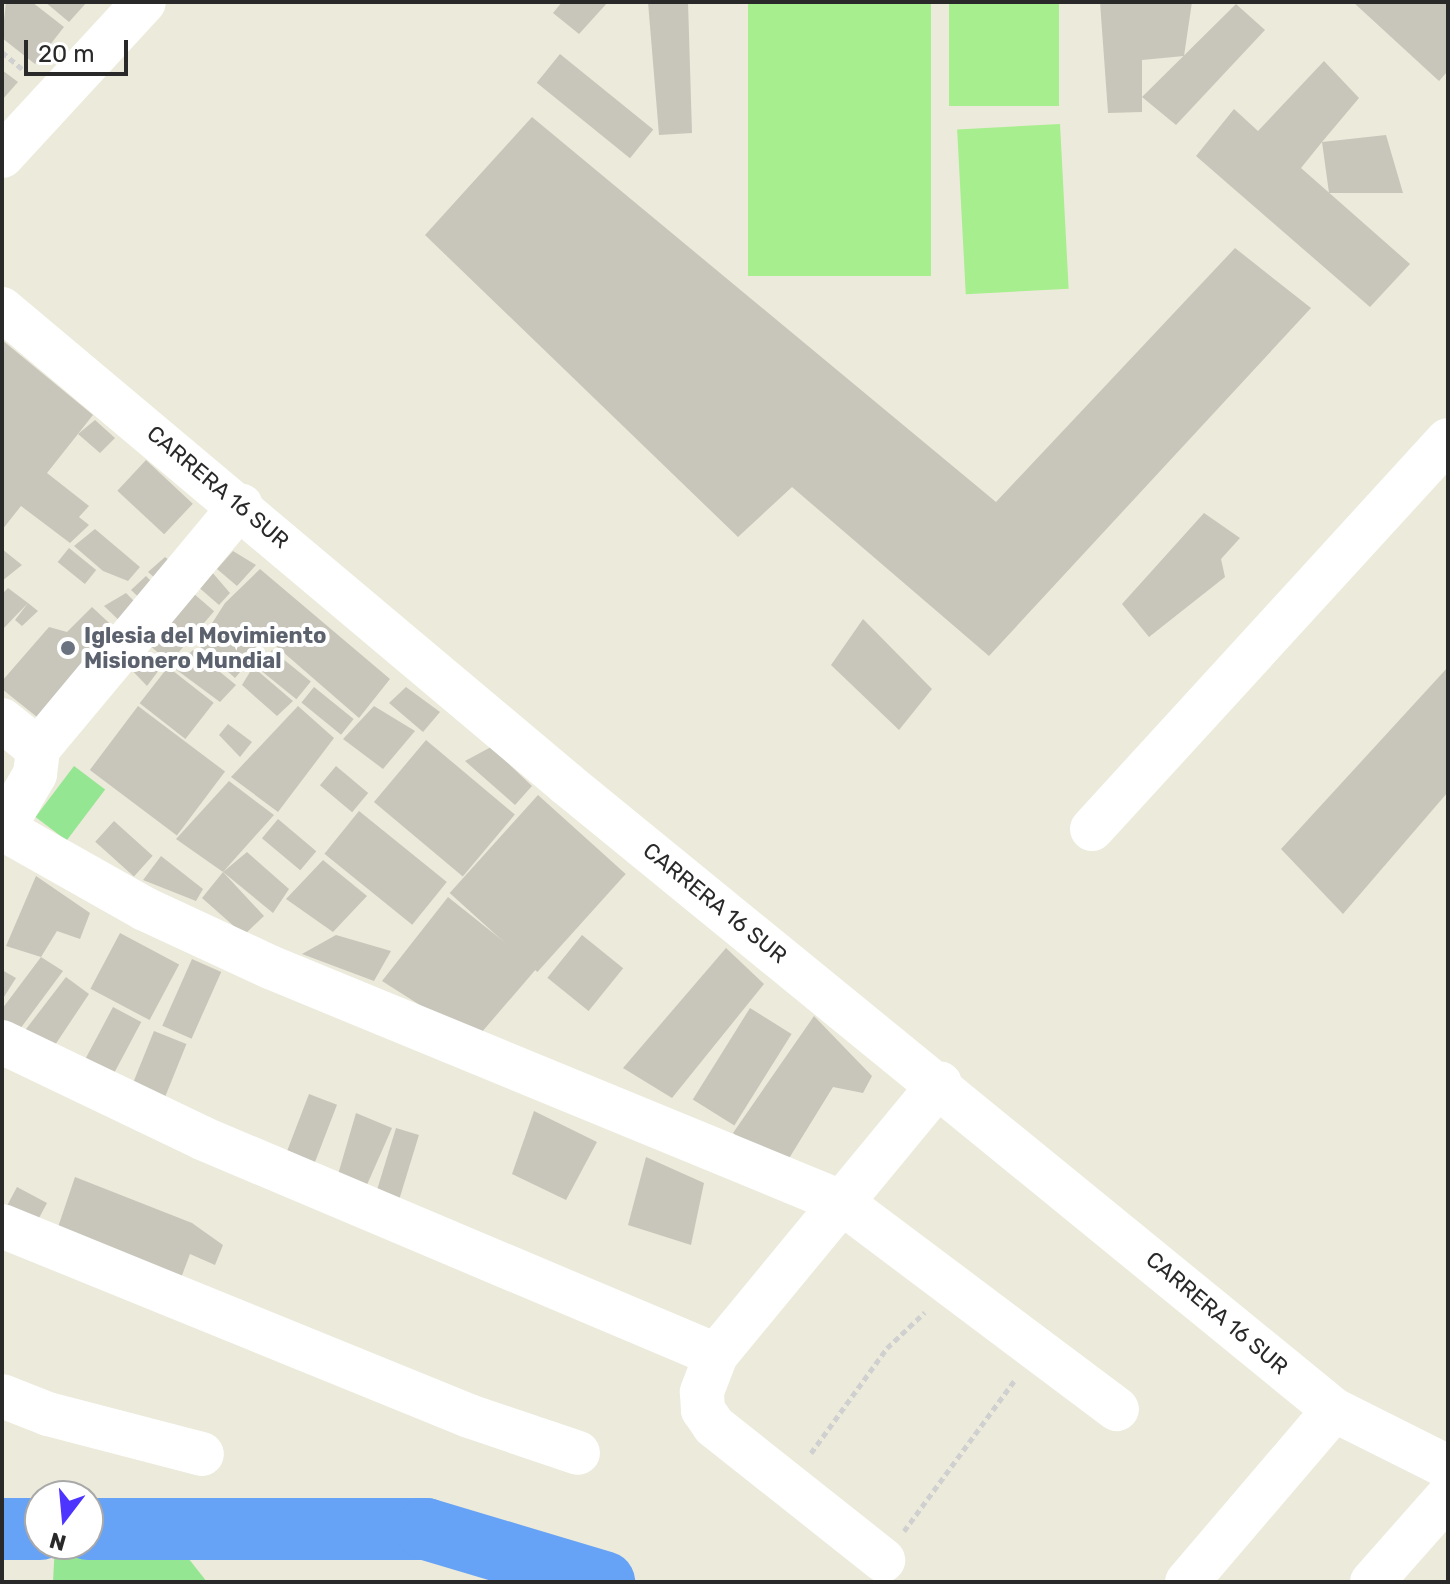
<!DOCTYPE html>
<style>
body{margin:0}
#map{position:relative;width:1450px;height:1584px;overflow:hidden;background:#eceada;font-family:Rubik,sans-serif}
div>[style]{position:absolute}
.green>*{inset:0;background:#95e693;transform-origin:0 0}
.pitch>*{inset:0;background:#a7ef8e;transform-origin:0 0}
.river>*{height:62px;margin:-31px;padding:0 31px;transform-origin:31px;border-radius:31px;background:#66a2f5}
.building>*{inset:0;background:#c8c6ba;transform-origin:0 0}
.path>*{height:5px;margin-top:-2.5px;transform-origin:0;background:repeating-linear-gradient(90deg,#d0d0d0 0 6px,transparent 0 10px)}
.minor>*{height:44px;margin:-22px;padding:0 22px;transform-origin:22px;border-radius:22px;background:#fff}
.dots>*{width:22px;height:22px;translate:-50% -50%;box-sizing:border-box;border:4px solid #fff;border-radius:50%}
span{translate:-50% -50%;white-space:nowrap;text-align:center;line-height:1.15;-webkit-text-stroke:8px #fff;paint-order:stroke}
.street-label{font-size:22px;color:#292929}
.worship-label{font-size:22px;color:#5b616d;font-weight:700}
.left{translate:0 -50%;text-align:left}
.frame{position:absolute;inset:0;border:4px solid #292929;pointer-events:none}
.north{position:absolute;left:24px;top:1480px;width:80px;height:80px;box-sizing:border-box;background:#fff;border:2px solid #a9a9a9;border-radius:50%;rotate:196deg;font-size:22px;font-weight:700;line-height:32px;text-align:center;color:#292929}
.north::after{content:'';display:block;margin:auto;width:28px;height:36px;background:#4e34ff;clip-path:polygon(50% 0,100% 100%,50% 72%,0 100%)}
.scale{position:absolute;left:24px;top:40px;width:104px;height:36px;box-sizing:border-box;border:4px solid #292929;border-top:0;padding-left:10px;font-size:24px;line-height:28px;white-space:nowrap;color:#292929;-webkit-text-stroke:6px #fff;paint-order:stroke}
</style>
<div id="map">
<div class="green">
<i style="left:74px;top:766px;width:39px;height:64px;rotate:37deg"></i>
<i style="clip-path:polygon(108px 1516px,163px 1526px,207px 1582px,53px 1582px,55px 1544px,88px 1544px,88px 1527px)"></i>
</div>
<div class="pitch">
<i style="left:748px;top:2px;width:183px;height:274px"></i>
<i style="left:949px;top:2px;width:110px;height:104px"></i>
<i style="left:1060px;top:124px;width:165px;height:103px;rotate:87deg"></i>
</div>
<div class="river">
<i style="left:2px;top:1529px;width:38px"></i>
<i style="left:88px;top:1529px;width:338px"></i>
<i style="left:426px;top:1529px;width:186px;rotate:16.6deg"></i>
</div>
<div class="building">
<i style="clip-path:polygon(6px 2px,32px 2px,64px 27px,35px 64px,2px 38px)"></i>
<i style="clip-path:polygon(45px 2px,87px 2px,69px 22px)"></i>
<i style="clip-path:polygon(562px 2px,608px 2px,579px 34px,553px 13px)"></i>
<i style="clip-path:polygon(648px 2px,688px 2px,692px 133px,659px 135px)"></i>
<i style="clip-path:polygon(1100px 2px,1192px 2px,1184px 56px,1142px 60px,1142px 112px,1108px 113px)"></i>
<i style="clip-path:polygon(1353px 2px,1448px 2px,1448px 71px,1439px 81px)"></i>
<i style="clip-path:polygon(1236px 4px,1265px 30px,1176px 125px,1142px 97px)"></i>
<i style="left:560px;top:54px;width:120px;height:37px;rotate:39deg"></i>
<i style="clip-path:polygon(1324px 61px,1359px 98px,1322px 142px,1386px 135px,1403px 193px,1329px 193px,1322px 142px,1301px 168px,1410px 264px,1370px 307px,1196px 156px,1234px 109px,1258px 131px)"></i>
<i style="clip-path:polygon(2px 70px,18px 82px,2px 100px)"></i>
<i style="clip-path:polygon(532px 117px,996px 502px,1235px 248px,1311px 308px,989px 656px,792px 487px,738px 537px,425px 235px)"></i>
<i style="clip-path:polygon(2px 340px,93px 415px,47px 473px,89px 506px,79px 517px,89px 525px,70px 543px,21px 506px,2px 530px)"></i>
<i style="clip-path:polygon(95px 420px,115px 438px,100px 453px,78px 434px)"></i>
<i style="left:146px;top:460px;width:64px;height:42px;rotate:43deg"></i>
<i style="clip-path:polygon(1204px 513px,1240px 538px,1221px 559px,1225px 577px,1149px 637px,1122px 604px)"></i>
<i style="clip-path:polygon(95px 529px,140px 567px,128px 581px,103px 571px,74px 546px)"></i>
<i style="left:69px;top:548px;width:35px;height:18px;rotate:39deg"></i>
<i style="clip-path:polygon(2px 549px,22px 565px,2px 581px)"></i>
<i style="clip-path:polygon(233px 551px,256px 565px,237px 586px,217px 569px)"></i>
<i style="clip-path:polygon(165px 557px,177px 566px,164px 586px,148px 572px)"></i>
<i style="clip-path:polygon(260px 569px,390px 679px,359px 718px,268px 639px,235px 678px,198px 645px,225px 603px)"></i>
<i style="clip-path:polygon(211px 571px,230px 593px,219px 605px,196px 585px)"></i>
<i style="clip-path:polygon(146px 576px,159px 589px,147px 605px,131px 590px)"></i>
<i style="clip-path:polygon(8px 588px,28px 603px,38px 611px,22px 626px,15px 620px,28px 603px,2px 630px,2px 594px)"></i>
<i style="clip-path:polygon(126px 593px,146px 613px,128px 629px,104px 606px)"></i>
<i style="left:193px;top:593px;width:28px;height:68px;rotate:41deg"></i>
<i style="clip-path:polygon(92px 607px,121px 634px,37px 717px,2px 689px,2px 681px,49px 627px,67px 632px)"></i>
<i style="clip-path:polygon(863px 619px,932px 689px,899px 730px,831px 665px)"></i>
<i style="clip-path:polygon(141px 647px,162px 666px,147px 686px,124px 662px)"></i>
<i style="clip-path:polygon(193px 650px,236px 685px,220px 702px,174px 668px)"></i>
<i style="left:272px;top:650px;width:50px;height:23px;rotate:39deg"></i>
<i style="left:168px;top:667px;width:58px;height:46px;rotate:38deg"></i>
<i style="clip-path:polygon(253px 667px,293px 701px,277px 716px,242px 685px)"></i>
<i style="clip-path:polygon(1448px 667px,1448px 792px,1343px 914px,1281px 849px)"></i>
<i style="left:314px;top:687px;width:51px;height:20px;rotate:39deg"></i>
<i style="clip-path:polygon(406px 687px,440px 712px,423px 732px,389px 703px)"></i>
<i style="left:138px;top:706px;width:109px;height:80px;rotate:37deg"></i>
<i style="clip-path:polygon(298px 706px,334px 738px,278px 812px,231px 777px)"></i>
<i style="clip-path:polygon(374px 706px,415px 731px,383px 769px,343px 739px)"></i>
<i style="clip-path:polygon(228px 724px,252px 742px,240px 757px,219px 735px)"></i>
<i style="left:426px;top:740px;width:116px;height:81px;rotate:40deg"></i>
<i style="clip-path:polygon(491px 747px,532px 786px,515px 805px,465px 761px)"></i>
<i style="left:336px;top:766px;width:42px;height:25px;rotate:40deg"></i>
<i style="clip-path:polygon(229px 781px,274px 815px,223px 872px,176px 839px)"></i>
<i style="left:538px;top:795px;width:118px;height:132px;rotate:42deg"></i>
<i style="left:359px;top:811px;width:113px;height:55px;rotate:39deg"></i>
<i style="left:278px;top:819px;width:50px;height:25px;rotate:40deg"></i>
<i style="left:114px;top:821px;width:52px;height:28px;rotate:42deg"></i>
<i style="clip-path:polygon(247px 852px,289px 889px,273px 913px,223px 872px)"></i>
<i style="clip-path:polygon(161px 856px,203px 889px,196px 901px,143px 880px)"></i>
<i style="clip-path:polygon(323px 860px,367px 896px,333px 932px,286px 899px)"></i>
<i style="clip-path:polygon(223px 872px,264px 916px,244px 935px,202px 898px)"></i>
<i style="clip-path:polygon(36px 876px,90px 913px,80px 939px,57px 931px,41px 957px,6px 946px)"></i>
<i style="clip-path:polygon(448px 897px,537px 968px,475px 1040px,382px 981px)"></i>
<i style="left:120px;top:933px;width:67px;height:63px;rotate:28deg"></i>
<i style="clip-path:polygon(336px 935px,391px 951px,374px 981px,302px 954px)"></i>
<i style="left:582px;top:935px;width:53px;height:55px;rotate:39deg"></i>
<i style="clip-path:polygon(726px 948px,764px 984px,672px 1098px,623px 1068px)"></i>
<i style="clip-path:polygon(41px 957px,63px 971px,20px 1029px,2px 1020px,2px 1009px)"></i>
<i style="left:192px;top:959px;width:32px;height:73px;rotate:24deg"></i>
<i style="clip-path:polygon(2px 970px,16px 978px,2px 1000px)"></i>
<i style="clip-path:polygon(66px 977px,89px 994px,51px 1051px,23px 1033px)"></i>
<i style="left:113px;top:1007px;width:32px;height:64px;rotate:28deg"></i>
<i style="left:750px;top:1008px;width:49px;height:108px;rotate:32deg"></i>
<i style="clip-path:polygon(814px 1016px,872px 1076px,863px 1093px,833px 1087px,780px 1173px,733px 1133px)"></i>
<i style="left:154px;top:1031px;width:35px;height:62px;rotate:22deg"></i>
<i style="left:309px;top:1094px;width:30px;height:67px;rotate:21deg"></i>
<i style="clip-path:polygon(534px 1111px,597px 1142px,566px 1200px,512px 1174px)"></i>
<i style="clip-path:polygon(356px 1113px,392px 1128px,366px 1187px,337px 1178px)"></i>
<i style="left:396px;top:1128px;width:24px;height:67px;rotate:17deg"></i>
<i style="clip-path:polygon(646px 1157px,704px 1183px,691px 1245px,628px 1225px)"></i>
<i style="clip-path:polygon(75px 1177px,192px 1223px,223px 1245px,215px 1265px,190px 1254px,178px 1286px,56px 1233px)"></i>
<i style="left:17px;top:1187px;width:34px;height:32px;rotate:28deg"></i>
</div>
<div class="path">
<i style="left:2px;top:52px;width:34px;rotate:40deg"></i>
<i style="left:811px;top:1453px;width:130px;rotate:-54.1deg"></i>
<i style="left:887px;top:1348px;width:52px;rotate:-43.5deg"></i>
<i style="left:904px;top:1531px;width:186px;rotate:-53.7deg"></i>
</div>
<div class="minor">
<i style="left:2px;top:156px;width:209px;rotate:-47.3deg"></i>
<i style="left:2px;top:309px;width:738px;rotate:40.05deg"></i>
<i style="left:567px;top:784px;width:990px;rotate:39.22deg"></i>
<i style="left:1334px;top:1410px;width:127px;rotate:26.6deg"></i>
<i style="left:2px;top:720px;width:46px;rotate:38.9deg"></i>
<i style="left:3px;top:829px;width:163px;rotate:29.4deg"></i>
<i style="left:145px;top:909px;width:138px;rotate:24.9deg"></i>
<i style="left:270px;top:967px;width:617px;rotate:22.37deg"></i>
<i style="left:841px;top:1202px;width:345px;rotate:36.9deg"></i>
<i style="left:1092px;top:829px;width:527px;rotate:-47.54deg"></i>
<i style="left:2px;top:831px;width:66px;rotate:-59.9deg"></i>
<i style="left:35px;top:774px;width:25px;rotate:-83deg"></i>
<i style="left:38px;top:749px;width:317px;rotate:-50.2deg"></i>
<i style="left:2px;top:1042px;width:222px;rotate:25.6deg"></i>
<i style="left:202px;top:1138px;width:558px;rotate:22.89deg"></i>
<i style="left:716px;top:1355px;width:352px;rotate:-50.5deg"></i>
<i style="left:2px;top:1226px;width:504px;rotate:22.14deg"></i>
<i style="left:469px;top:1416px;width:115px;rotate:18.7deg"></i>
<i style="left:716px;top:1355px;width:40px;rotate:111deg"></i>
<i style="left:702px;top:1392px;width:18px;rotate:87deg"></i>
<i style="left:703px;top:1410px;width:19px;rotate:55deg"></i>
<i style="left:714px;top:1426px;width:216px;rotate:38.4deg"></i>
<i style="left:2px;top:1396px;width:49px;rotate:21.4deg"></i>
<i style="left:48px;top:1414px;width:159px;rotate:14.6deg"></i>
<i style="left:1187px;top:1582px;width:226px;rotate:-49.5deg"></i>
<i style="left:1372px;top:1582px;width:115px;rotate:-48.5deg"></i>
</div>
<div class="dots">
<i style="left:68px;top:648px;background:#6b7280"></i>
</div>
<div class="street-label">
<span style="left:218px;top:487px;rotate:40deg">CARRERA 16 SUR</span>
<span style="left:715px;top:903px;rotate:39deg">CARRERA 16 SUR</span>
<span style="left:1217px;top:1313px;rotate:40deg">CARRERA 16 SUR</span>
</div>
<div class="worship-label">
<span class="left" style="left:84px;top:648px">Iglesia del Movimiento<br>Misionero Mundial</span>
</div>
<div class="frame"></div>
<div class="north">N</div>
<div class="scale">20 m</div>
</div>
